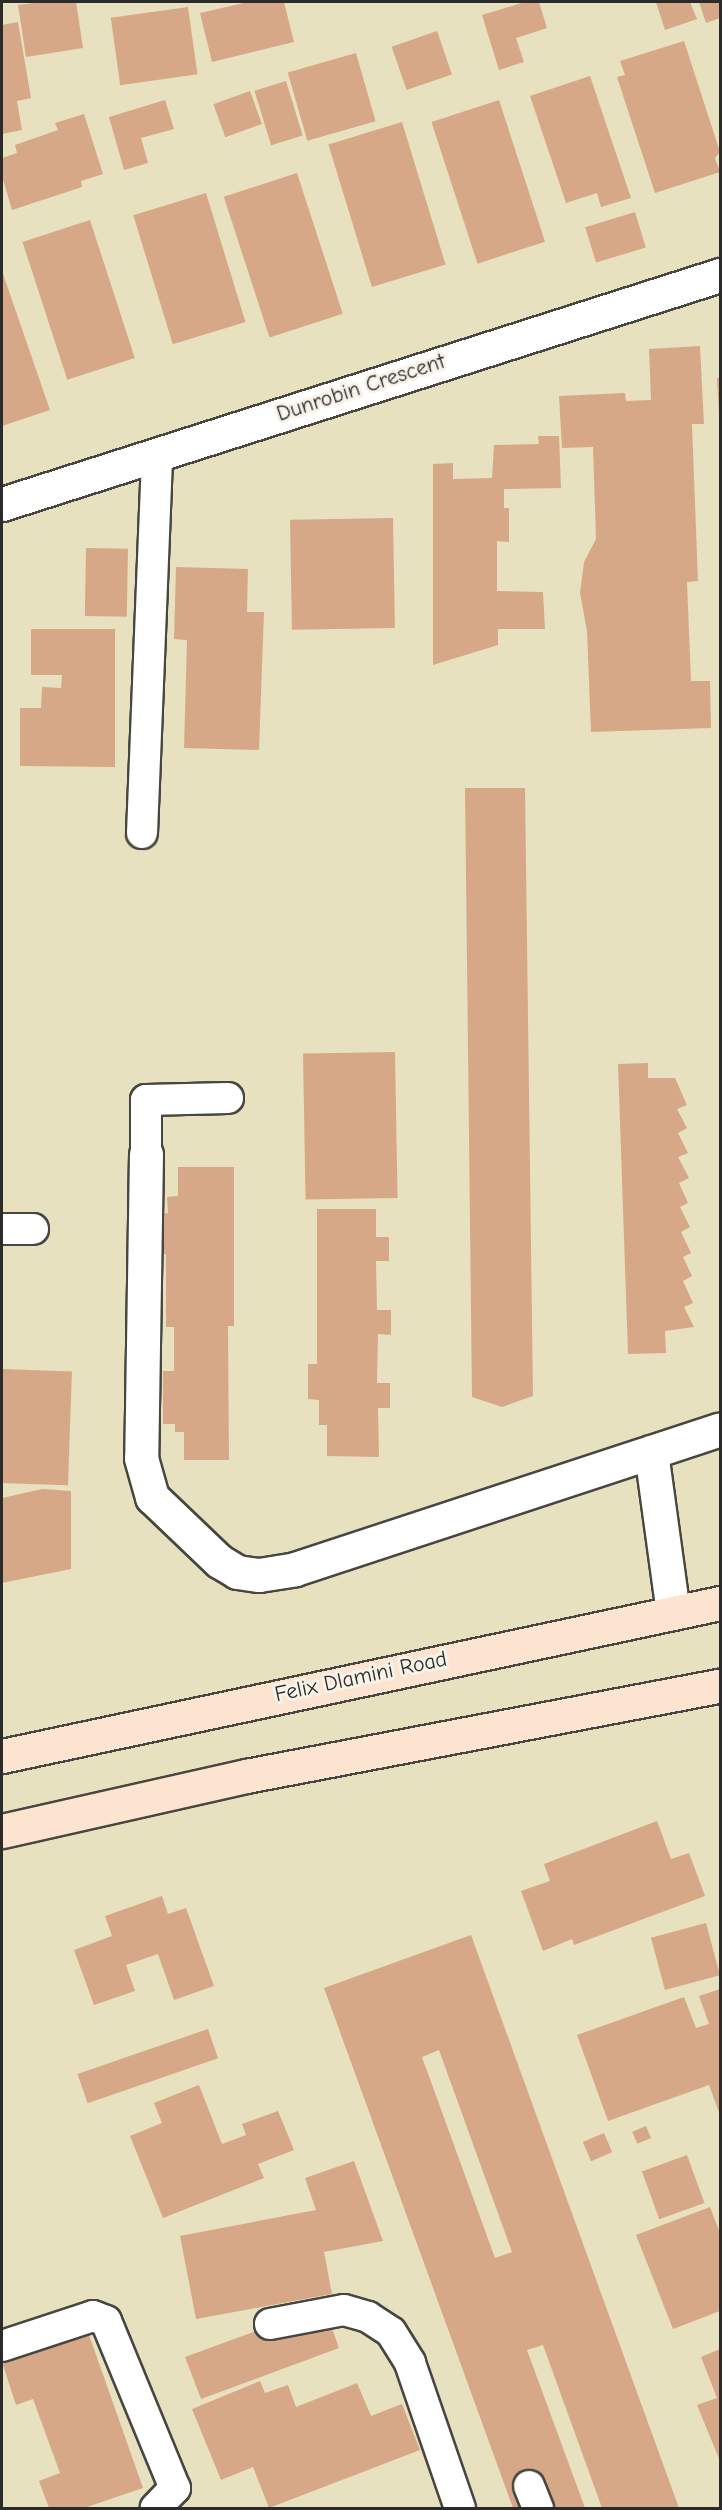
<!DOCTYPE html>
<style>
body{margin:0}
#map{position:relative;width:722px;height:2510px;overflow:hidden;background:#e8e1bf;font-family:"Comic Neue",sans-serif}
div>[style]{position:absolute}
.building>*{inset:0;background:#d7a887;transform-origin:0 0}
.roads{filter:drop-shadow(2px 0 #474641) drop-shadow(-2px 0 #474641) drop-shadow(0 2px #474641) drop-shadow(0 -2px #474641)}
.service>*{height:30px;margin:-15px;padding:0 15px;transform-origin:15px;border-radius:15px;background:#fff}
.minor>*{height:33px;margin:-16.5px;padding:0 16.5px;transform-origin:16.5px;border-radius:16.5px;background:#fff}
.secondary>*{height:33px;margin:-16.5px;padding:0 16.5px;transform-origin:16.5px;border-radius:16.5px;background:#fde4d1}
span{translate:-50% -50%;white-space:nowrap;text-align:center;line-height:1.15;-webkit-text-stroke:6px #f7f3e8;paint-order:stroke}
.street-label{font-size:22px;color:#2b2b2b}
.frame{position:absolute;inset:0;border:3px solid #2b2b2b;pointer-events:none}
</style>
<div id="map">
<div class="building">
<i style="clip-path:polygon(41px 2px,76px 2px,83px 48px,26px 57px,18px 5px)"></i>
<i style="clip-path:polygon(248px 2px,284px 2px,294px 42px,212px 62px,200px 13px)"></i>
<i style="clip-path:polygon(525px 2px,539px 2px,547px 28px,516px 38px,524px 62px,499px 70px,482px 15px)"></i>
<i style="clip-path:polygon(656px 2px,690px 2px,697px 19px,665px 30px)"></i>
<i style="clip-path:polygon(699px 2px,720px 2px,720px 18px,706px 23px)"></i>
<i style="left:188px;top:7px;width:68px;height:78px;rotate:82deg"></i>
<i style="clip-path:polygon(18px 22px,31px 98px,17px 101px,22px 130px,2px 134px,2px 25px)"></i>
<i style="left:437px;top:31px;width:46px;height:48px;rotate:71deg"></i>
<i style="clip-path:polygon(684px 41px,720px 152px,715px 158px,720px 172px,655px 193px,617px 77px,625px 75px,620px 61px)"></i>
<i style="left:356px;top:53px;width:71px;height:71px;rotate:74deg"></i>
<i style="clip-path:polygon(590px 76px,631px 198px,601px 207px,597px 193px,566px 203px,530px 96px)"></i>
<i style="left:286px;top:81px;width:57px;height:33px;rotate:73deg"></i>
<i style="left:250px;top:91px;width:35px;height:39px;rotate:70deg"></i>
<i style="clip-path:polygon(165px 100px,174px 129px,141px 138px,148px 163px,124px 170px,109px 117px)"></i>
<i style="left:499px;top:100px;width:149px;height:71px;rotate:72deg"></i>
<i style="clip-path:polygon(84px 114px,103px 174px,81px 181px,82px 187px,12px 210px,2px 176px,2px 158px,17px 153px,15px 145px,58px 130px,55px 123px)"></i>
<i style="left:402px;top:122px;width:149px;height:77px;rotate:73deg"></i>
<i style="left:297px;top:173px;width:148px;height:77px;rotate:72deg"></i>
<i style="left:206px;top:193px;width:135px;height:76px;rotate:73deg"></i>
<i style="left:635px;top:212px;width:37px;height:52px;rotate:73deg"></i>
<i style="left:90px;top:220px;width:145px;height:71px;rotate:72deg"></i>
<i style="clip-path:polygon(2px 271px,50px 410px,2px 426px)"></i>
<i style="clip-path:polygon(700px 346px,704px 424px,692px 424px,698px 581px,687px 582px,691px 681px,710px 681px,711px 728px,591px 732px,587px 631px,580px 593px,584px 562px,596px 539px,593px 447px,562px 448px,559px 396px,625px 393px,626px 401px,651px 400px,649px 349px)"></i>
<i style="clip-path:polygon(717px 378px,720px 378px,720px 415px,719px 415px)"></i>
<i style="clip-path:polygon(538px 436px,559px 436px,561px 488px,504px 489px,504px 508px,509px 508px,509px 542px,497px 541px,497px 591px,543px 592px,545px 629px,498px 629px,498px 645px,433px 665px,433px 464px,453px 463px,453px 479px,492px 478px,494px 445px,539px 444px)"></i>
<i style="left:393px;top:518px;width:110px;height:103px;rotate:89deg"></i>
<i style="left:86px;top:548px;width:42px;height:68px;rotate:1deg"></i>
<i style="clip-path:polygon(176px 567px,248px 569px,247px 612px,264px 612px,259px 750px,184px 748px,187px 640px,174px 639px)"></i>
<i style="clip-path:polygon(31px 629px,115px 629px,115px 767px,20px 766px,20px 708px,41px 708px,42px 687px,61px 688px,62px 675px,31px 675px)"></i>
<i style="clip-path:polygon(465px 788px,525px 788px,533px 1396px,502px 1407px,472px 1397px)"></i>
<i style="left:395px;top:1052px;width:146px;height:92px;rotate:89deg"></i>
<i style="clip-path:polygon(648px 1063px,648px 1078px,675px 1078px,687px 1105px,677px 1109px,687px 1128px,678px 1133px,688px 1153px,678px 1157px,689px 1178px,679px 1183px,688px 1203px,680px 1207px,690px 1227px,681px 1232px,691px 1253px,683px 1257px,692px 1276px,683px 1281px,693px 1303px,684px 1307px,694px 1327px,665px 1331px,666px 1353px,628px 1354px,618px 1064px)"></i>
<i style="clip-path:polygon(178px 1167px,234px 1167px,234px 1326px,228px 1326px,229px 1460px,184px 1460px,184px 1432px,175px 1432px,175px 1424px,163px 1424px,163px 1371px,174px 1371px,174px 1327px,166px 1327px,166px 1254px,160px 1254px,159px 1214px,168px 1213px,167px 1197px,178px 1196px)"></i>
<i style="clip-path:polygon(317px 1209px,376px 1209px,376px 1237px,389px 1237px,389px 1261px,376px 1261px,377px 1310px,391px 1310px,391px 1335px,378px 1334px,377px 1383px,390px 1383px,390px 1408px,378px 1408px,379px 1457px,327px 1456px,327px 1425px,319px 1425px,319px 1400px,308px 1399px,308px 1364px,317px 1364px)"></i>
<i style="left:2px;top:1369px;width:70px;height:114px;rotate:2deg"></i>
<i style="clip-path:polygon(42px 1489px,71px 1491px,71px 1569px,2px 1583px,2px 1498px)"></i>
<i style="clip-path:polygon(657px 1821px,671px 1859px,689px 1853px,705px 1896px,574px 1945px,572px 1939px,543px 1951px,521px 1891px,550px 1881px,544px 1864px)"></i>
<i style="clip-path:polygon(162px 1896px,168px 1914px,186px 1908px,214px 1986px,174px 2000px,158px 1954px,126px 1965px,135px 1991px,94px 2005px,74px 1950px,112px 1936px,105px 1916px)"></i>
<i style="left:706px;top:1923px;width:54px;height:57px;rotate:75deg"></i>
<i style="clip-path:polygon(evenodd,471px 1935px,679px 2508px,602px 2508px,543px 2345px,527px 2350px,585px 2508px,513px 2508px,324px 1988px,471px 1935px,439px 2050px,512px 2252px,495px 2258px,422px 2057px,439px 2050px)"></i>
<i style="clip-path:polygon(720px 1989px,720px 2115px,709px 2085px,608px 2121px,577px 2035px,684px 1997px,696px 2028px,709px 2024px,699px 1996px)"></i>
<i style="left:208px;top:2029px;width:31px;height:138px;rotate:71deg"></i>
<i style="clip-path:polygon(199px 2085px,222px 2144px,246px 2135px,242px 2124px,278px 2111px,294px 2150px,258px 2164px,264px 2178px,163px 2218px,130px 2136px,162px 2123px,154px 2103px)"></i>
<i style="left:646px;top:2126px;width:13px;height:15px;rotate:67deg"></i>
<i style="left:604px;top:2133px;width:21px;height:23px;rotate:67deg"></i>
<i style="left:687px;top:2155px;width:51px;height:48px;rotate:70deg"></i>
<i style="clip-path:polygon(354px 2161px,383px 2241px,324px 2252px,332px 2294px,196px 2319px,180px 2236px,316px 2210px,305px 2178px)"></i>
<i style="clip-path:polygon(710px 2207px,720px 2233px,720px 2311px,673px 2329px,636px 2235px)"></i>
<i style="clip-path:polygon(328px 2317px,339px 2348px,201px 2399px,185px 2357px,272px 2325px)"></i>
<i style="clip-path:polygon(88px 2332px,143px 2488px,84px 2508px,49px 2508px,39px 2481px,60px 2473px,33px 2399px,16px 2405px,2px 2362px)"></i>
<i style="clip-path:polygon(720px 2349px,720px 2461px,697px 2405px,717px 2398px,701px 2357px)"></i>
<i style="clip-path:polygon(260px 2381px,265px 2393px,288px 2385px,296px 2407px,357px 2383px,371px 2416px,402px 2404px,420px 2450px,269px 2508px,253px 2467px,221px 2480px,192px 2409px)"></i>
</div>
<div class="roads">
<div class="service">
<i style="left:142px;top:833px;width:379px;rotate:-87.7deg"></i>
<i style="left:146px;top:1154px;width:54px;rotate:-90deg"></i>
<i style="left:146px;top:1100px;width:82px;rotate:-1.4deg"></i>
<i style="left:2px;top:1229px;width:31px"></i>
<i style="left:270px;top:2324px;width:75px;rotate:-10.7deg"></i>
<i style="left:344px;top:2310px;width:25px;rotate:16deg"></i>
<i style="left:368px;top:2317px;width:27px;rotate:33deg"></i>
<i style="left:391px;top:2332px;width:36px;rotate:58deg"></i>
<i style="left:410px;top:2363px;width:153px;rotate:71deg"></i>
<i style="left:2px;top:2346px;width:96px;rotate:-18.2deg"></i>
<i style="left:93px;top:2316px;width:14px;rotate:21deg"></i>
<i style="left:106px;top:2321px;width:181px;rotate:67.6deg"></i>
<i style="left:175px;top:2488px;width:28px;rotate:134deg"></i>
<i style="left:529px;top:2486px;width:24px;rotate:68deg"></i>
</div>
<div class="minor">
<i style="left:2px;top:504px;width:754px;rotate:-17.69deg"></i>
<i style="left:146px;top:1154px;width:304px;rotate:90.9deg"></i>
<i style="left:141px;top:1458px;width:41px;rotate:74.2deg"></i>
<i style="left:152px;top:1497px;width:93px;rotate:43.7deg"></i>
<i style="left:219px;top:1561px;width:21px;rotate:31deg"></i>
<i style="left:237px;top:1572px;width:22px;rotate:8deg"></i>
<i style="left:259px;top:1575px;width:36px;rotate:-9deg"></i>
<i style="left:295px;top:1569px;width:447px;rotate:-18.2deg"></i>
<i style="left:651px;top:1452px;width:162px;rotate:82.2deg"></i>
</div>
<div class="secondary">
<i style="left:2px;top:1756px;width:734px;rotate:-12.03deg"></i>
<i style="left:2px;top:1831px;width:250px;rotate:-12.7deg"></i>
<i style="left:246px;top:1776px;width:482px;rotate:-10.8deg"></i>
</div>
</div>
<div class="street-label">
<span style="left:361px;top:388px;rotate:-18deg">Dunrobin Crescent</span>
<span style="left:361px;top:1677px;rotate:-12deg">Felix Dlamini Road</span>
</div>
<div class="frame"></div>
</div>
